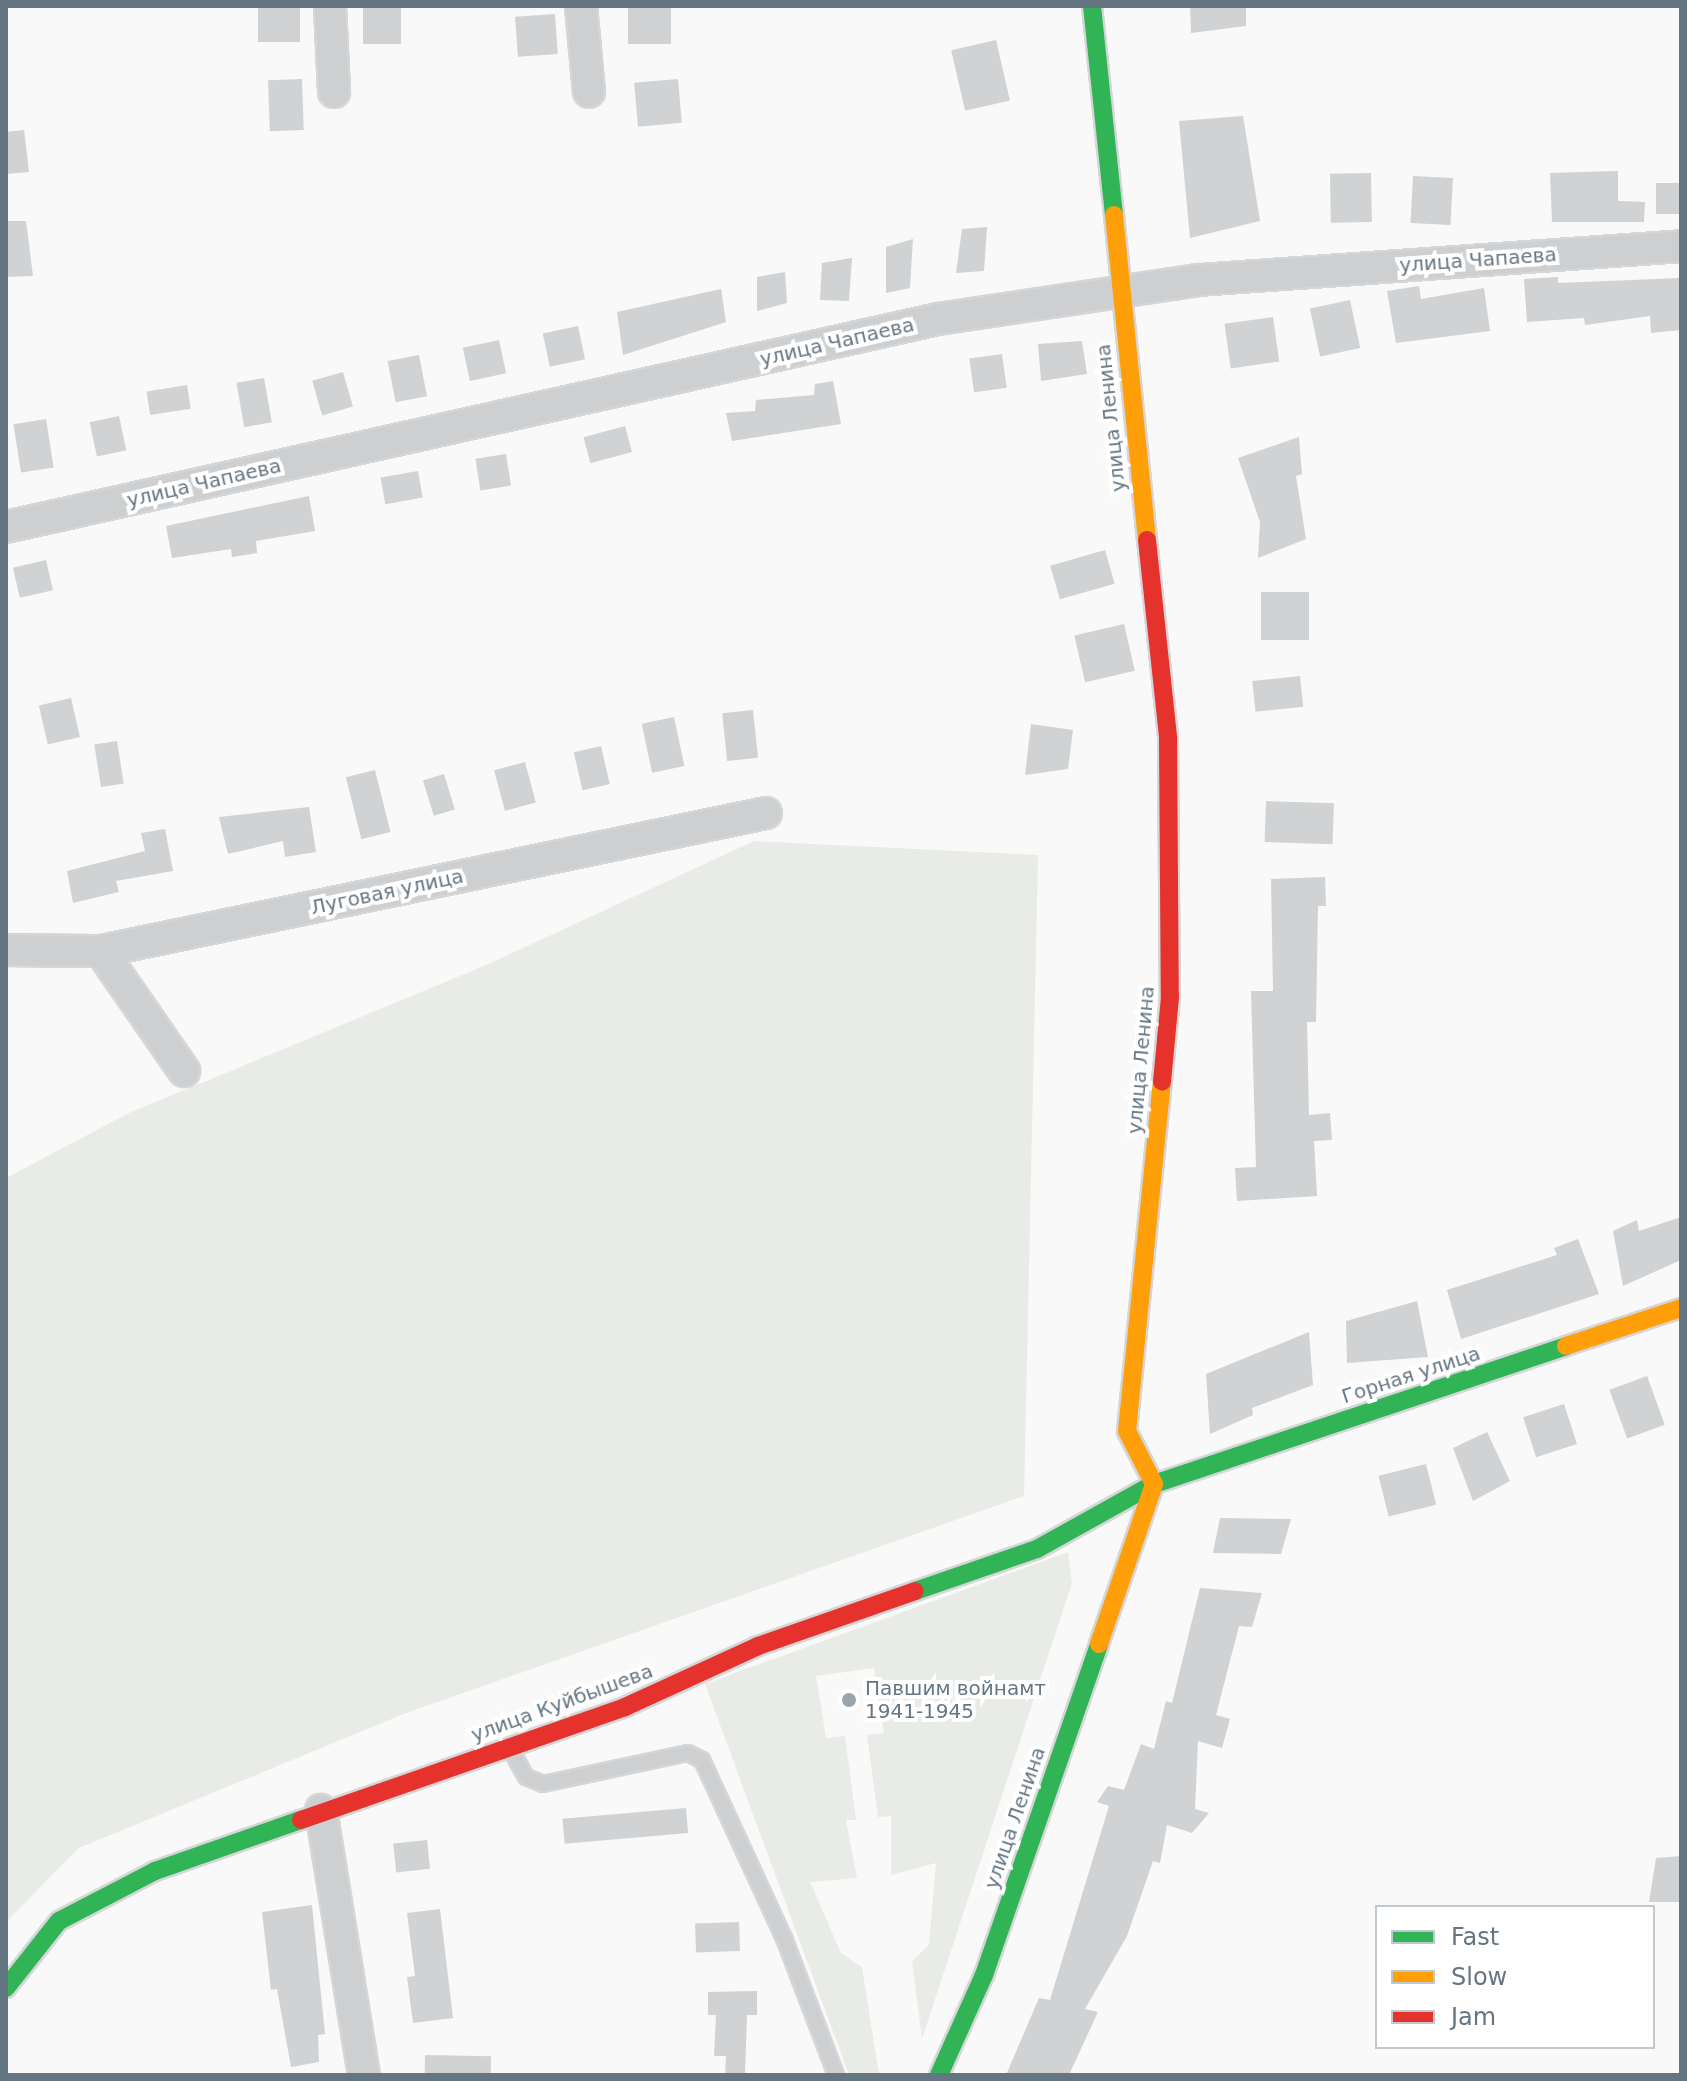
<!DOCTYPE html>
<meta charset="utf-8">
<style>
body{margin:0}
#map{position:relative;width:1687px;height:2081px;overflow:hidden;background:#f9f9f9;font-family:"DejaVu Sans",sans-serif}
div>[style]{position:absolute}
.green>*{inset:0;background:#e8ebe6}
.building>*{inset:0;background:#d0d2d3;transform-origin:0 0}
.roads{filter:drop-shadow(2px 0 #d5d6d7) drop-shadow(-2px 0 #d5d6d7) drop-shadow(0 2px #d5d6d7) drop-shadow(0 -2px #d5d6d7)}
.lane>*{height:14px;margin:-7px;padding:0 7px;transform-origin:7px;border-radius:7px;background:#cecfd0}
.street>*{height:30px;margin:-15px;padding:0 15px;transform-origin:15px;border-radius:15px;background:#cecfd0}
.fast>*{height:18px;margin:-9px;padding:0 9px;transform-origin:9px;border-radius:9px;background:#30b455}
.slow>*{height:18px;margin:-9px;padding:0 9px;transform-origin:9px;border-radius:9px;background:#ff9f0a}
.jam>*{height:18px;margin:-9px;padding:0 9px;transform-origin:9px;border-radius:9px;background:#e5322d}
.dots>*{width:22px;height:22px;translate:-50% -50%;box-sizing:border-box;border:4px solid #fff;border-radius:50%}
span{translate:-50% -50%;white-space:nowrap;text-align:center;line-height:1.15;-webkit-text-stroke:8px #fff;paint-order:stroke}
.street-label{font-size:20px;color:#657683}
.poi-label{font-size:20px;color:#657683}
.left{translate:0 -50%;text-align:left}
.frame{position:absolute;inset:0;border:8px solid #657683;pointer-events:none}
.legend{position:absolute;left:1375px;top:1905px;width:280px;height:144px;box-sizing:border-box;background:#fff;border:2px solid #c1c8cd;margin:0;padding:10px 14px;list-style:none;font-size:24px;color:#657683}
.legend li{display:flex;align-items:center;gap:16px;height:40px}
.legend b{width:40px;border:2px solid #c1c8cd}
</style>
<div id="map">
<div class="green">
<i style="clip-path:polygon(754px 841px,1038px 855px,1024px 1496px,406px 1713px,79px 1848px,6px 1922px,6px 1178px,129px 1113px,484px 966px)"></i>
<i style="clip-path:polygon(1068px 1552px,1072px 1583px,922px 2039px,912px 1961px,929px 1945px,936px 1863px,891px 1875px,891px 1816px,878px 1817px,867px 1735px,884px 1733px,874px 1668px,816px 1676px,826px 1738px,845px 1736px,856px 1820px,846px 1820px,857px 1878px,810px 1882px,841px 1953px,862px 1967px,879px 2075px,849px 2075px,705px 1684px)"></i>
</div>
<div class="building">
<i style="left:258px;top:6px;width:42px;height:36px"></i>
<i style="left:363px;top:6px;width:38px;height:38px"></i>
<i style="left:628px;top:6px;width:43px;height:38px"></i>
<i style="clip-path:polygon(1190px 6px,1246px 6px,1246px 26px,1191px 33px)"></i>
<i style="left:555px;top:14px;width:40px;height:40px;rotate:86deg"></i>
<i style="left:996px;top:40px;width:62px;height:46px;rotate:77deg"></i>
<i style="left:302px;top:79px;width:51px;height:34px;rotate:88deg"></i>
<i style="left:678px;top:79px;width:44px;height:44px;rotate:85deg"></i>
<i style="clip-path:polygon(1243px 116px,1260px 221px,1190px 238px,1179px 121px)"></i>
<i style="clip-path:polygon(24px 130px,29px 172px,6px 174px,6px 132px)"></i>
<i style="clip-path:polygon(1618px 171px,1618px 201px,1645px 202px,1644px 222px,1552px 222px,1550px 173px)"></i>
<i style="left:1371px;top:173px;width:49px;height:41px;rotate:89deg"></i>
<i style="left:1413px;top:176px;width:40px;height:47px;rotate:3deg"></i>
<i style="left:1681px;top:183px;width:31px;height:25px;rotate:90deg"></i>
<i style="clip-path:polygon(6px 221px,26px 221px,33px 276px,6px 277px)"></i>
<i style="clip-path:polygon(987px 227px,984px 271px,956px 273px,962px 229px)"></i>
<i style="clip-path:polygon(913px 239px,910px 288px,886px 293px,886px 247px)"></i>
<i style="clip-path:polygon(852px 258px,849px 301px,820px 300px,822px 263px)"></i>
<i style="clip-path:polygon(785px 272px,787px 303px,757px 311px,757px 277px)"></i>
<i style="clip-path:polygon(1558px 277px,1558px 283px,1681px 278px,1681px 330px,1651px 333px,1650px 316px,1585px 325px,1584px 318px,1527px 322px,1524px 279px)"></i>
<i style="clip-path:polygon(1419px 286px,1421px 299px,1484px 288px,1490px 331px,1396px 343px,1387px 291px)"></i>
<i style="clip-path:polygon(721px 289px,726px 322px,623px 355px,617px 312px)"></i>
<i style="left:1350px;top:300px;width:49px;height:41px;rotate:78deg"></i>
<i style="left:1273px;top:317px;width:45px;height:49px;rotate:82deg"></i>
<i style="left:578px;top:326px;width:34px;height:36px;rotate:78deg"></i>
<i style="left:499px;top:340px;width:34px;height:37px;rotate:78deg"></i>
<i style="clip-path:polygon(1082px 341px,1087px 374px,1041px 381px,1038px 344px)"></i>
<i style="left:1002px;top:354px;width:34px;height:33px;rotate:82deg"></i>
<i style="left:419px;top:355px;width:42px;height:32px;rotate:79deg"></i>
<i style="left:343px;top:372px;width:36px;height:32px;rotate:74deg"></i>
<i style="left:264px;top:378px;width:45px;height:28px;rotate:80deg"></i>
<i style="clip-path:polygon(833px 381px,841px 424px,732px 441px,726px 413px,755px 411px,756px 400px,814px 395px,815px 384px)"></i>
<i style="left:187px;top:385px;width:24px;height:41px;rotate:81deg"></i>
<i style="left:119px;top:416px;width:35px;height:30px;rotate:78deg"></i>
<i style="left:46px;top:419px;width:49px;height:33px;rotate:81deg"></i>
<i style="left:625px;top:426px;width:27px;height:43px;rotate:75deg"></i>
<i style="clip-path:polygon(1299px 437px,1302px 474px,1296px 476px,1306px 539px,1258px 558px,1260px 522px,1238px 458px)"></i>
<i style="left:506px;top:454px;width:32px;height:31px;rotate:81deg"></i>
<i style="left:418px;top:471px;width:27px;height:38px;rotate:80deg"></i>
<i style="clip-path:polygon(309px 496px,315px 531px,256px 541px,257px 553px,232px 557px,231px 549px,172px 558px,166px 526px)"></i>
<i style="left:1105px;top:550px;width:35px;height:57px;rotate:74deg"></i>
<i style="left:46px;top:560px;width:31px;height:34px;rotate:77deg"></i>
<i style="left:1261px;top:592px;width:48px;height:48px"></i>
<i style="left:1124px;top:624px;width:48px;height:51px;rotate:77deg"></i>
<i style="left:1300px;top:676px;width:31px;height:48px;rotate:84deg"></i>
<i style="left:71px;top:698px;width:40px;height:33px;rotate:77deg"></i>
<i style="left:753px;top:710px;width:48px;height:31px;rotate:84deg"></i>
<i style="left:674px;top:717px;width:50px;height:33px;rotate:78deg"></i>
<i style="clip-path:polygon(1031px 724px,1073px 730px,1068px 769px,1025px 775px)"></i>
<i style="left:117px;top:741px;width:43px;height:23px;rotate:81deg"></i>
<i style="left:601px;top:746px;width:39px;height:28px;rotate:77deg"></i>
<i style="left:525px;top:762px;width:42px;height:32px;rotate:75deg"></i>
<i style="left:375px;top:770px;width:64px;height:30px;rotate:76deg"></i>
<i style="left:444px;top:774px;width:37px;height:22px;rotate:73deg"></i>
<i style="left:1266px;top:801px;width:68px;height:41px;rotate:2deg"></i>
<i style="clip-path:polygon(309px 807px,316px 852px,285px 857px,283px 841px,228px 854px,219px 817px)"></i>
<i style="clip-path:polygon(165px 829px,173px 871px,116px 881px,119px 892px,73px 903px,67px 871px,145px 851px,141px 833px)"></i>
<i style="clip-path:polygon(1325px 877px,1326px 906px,1318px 906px,1316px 1022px,1307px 1022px,1309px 1115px,1330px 1113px,1332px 1140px,1314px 1141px,1317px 1196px,1237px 1201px,1235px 1168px,1256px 1167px,1251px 991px,1273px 991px,1271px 879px)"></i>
<i style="clip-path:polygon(1681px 1217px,1681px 1260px,1623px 1286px,1613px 1231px,1637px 1220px,1639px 1231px)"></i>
<i style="clip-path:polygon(1578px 1239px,1599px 1294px,1461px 1339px,1447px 1290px,1557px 1255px,1554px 1248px)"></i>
<i style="clip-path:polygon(1417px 1301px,1428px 1357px,1347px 1363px,1346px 1321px)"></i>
<i style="clip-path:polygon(1309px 1332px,1313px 1385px,1252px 1408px,1253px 1415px,1210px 1434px,1206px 1374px)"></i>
<i style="left:1647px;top:1376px;width:52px;height:40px;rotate:70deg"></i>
<i style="left:1564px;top:1404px;width:42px;height:43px;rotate:72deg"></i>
<i style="clip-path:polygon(1487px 1432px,1510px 1481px,1473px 1501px,1453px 1448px)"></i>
<i style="left:1426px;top:1464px;width:42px;height:49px;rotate:76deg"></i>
<i style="clip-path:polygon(1220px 1518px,1291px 1519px,1281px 1554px,1213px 1553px)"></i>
<i style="clip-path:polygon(1200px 1588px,1262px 1593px,1252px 1627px,1239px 1626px,1216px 1715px,1230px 1719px,1222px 1748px,1198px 1741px,1195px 1809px,1209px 1813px,1192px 1833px,1167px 1825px,1160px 1863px,1153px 1861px,1127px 1936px,1085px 2009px,1098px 2012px,1069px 2075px,1006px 2075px,1039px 1998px,1050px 2000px,1109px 1806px,1097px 1802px,1108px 1786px,1124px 1790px,1141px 1744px,1154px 1749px,1166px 1701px,1172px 1703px)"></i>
<i style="left:686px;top:1808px;width:25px;height:124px;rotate:85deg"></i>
<i style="left:427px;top:1840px;width:29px;height:34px;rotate:84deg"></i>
<i style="clip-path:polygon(1681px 1856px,1681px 1902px,1649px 1902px,1656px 1858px)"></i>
<i style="clip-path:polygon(312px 1905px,325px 2034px,318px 2035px,319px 2062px,291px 2067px,277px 1989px,271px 1990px,262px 1912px)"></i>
<i style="clip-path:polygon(440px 1909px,453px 2018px,413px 2023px,407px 1977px,415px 1976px,407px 1913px)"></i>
<i style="left:739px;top:1922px;width:29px;height:44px;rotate:88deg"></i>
<i style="clip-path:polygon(757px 1991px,757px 2015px,747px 2015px,745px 2075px,725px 2075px,726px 2056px,714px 2056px,716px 2015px,708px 2015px,708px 1992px)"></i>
<i style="left:425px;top:2055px;width:66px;height:20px;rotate:1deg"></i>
</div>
<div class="roads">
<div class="lane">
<i style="left:511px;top:1750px;width:31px;rotate:61deg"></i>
<i style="left:526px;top:1777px;width:18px;rotate:22deg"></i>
<i style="left:543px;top:1784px;width:148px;rotate:-12.1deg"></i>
<i style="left:688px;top:1753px;width:16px;rotate:27deg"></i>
<i style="left:702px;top:1760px;width:196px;rotate:65.3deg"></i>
<i style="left:784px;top:1938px;width:147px;rotate:69.2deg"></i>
</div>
<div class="street">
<i style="left:330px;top:6px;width:86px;rotate:87.3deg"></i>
<i style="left:581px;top:6px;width:86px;rotate:84.7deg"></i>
<i style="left:6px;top:527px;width:955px;rotate:-12.58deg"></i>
<i style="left:938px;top:319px;width:263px;rotate:-8.5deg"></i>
<i style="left:1198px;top:280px;width:484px;rotate:-4deg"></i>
<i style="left:6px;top:950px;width:95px;rotate:0.6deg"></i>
<i style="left:101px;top:951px;width:679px;rotate:-11.72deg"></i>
<i style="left:101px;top:951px;width:146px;rotate:55.3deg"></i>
<i style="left:321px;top:1810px;width:268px;rotate:80.8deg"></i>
</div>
<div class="fast">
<i style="left:1092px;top:6px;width:210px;rotate:84deg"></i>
<i style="left:915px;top:1591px;width:129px;rotate:-19deg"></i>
<i style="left:1037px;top:1549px;width:134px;rotate:-29.1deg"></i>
<i style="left:1154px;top:1484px;width:434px;rotate:-18.5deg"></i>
<i style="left:6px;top:1988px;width:85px;rotate:-51.7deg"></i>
<i style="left:59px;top:1921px;width:108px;rotate:-27.5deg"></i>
<i style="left:155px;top:1871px;width:155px;rotate:-19.3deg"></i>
<i style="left:939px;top:2075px;width:110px;rotate:-65.8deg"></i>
<i style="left:984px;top:1975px;width:350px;rotate:-70.8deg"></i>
</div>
<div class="slow">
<i style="left:1114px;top:215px;width:327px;rotate:84.2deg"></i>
<i style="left:1566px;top:1346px;width:121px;rotate:-18.3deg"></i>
<i style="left:1099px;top:1644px;width:169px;rotate:-71deg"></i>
<i style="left:1154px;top:1484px;width:59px;rotate:-117deg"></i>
<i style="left:1127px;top:1431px;width:351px;rotate:-84.3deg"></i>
</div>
<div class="jam">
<i style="left:1147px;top:540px;width:199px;rotate:83.9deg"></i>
<i style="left:1168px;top:738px;width:259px;rotate:89.6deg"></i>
<i style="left:1170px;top:997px;width:85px;rotate:95.4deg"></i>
<i style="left:301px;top:1820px;width:343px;rotate:-19.2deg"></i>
<i style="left:625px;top:1707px;width:146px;rotate:-24.6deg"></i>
<i style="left:758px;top:1646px;width:166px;rotate:-19.3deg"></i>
</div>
</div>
<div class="dots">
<i style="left:849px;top:1700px;background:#99a4ac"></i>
</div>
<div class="street-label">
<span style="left:1478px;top:260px;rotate:-4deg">улица Чапаева</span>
<span style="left:837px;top:342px;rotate:-13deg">улица Чапаева</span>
<span style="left:1111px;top:418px;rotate:-96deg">улица Ленина</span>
<span style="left:204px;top:483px;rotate:-13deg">улица Чапаева</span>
<span style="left:387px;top:892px;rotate:-12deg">Луговая улица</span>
<span style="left:1141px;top:1060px;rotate:-85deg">улица Ленина</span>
<span style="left:1411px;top:1375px;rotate:-18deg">Горная улица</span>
<span style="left:562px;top:1703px;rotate:-20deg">улица Куйбышева</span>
<span style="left:1015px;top:1818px;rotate:-71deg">улица Ленина</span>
</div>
<div class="poi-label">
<span class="left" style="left:865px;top:1700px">Павшим войнамт<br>1941-1945</span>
</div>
<div class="frame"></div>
<ul class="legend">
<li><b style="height:10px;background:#30b455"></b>Fast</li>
<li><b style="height:10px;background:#ff9f0a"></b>Slow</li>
<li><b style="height:10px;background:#e5322d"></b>Jam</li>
</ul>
</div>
